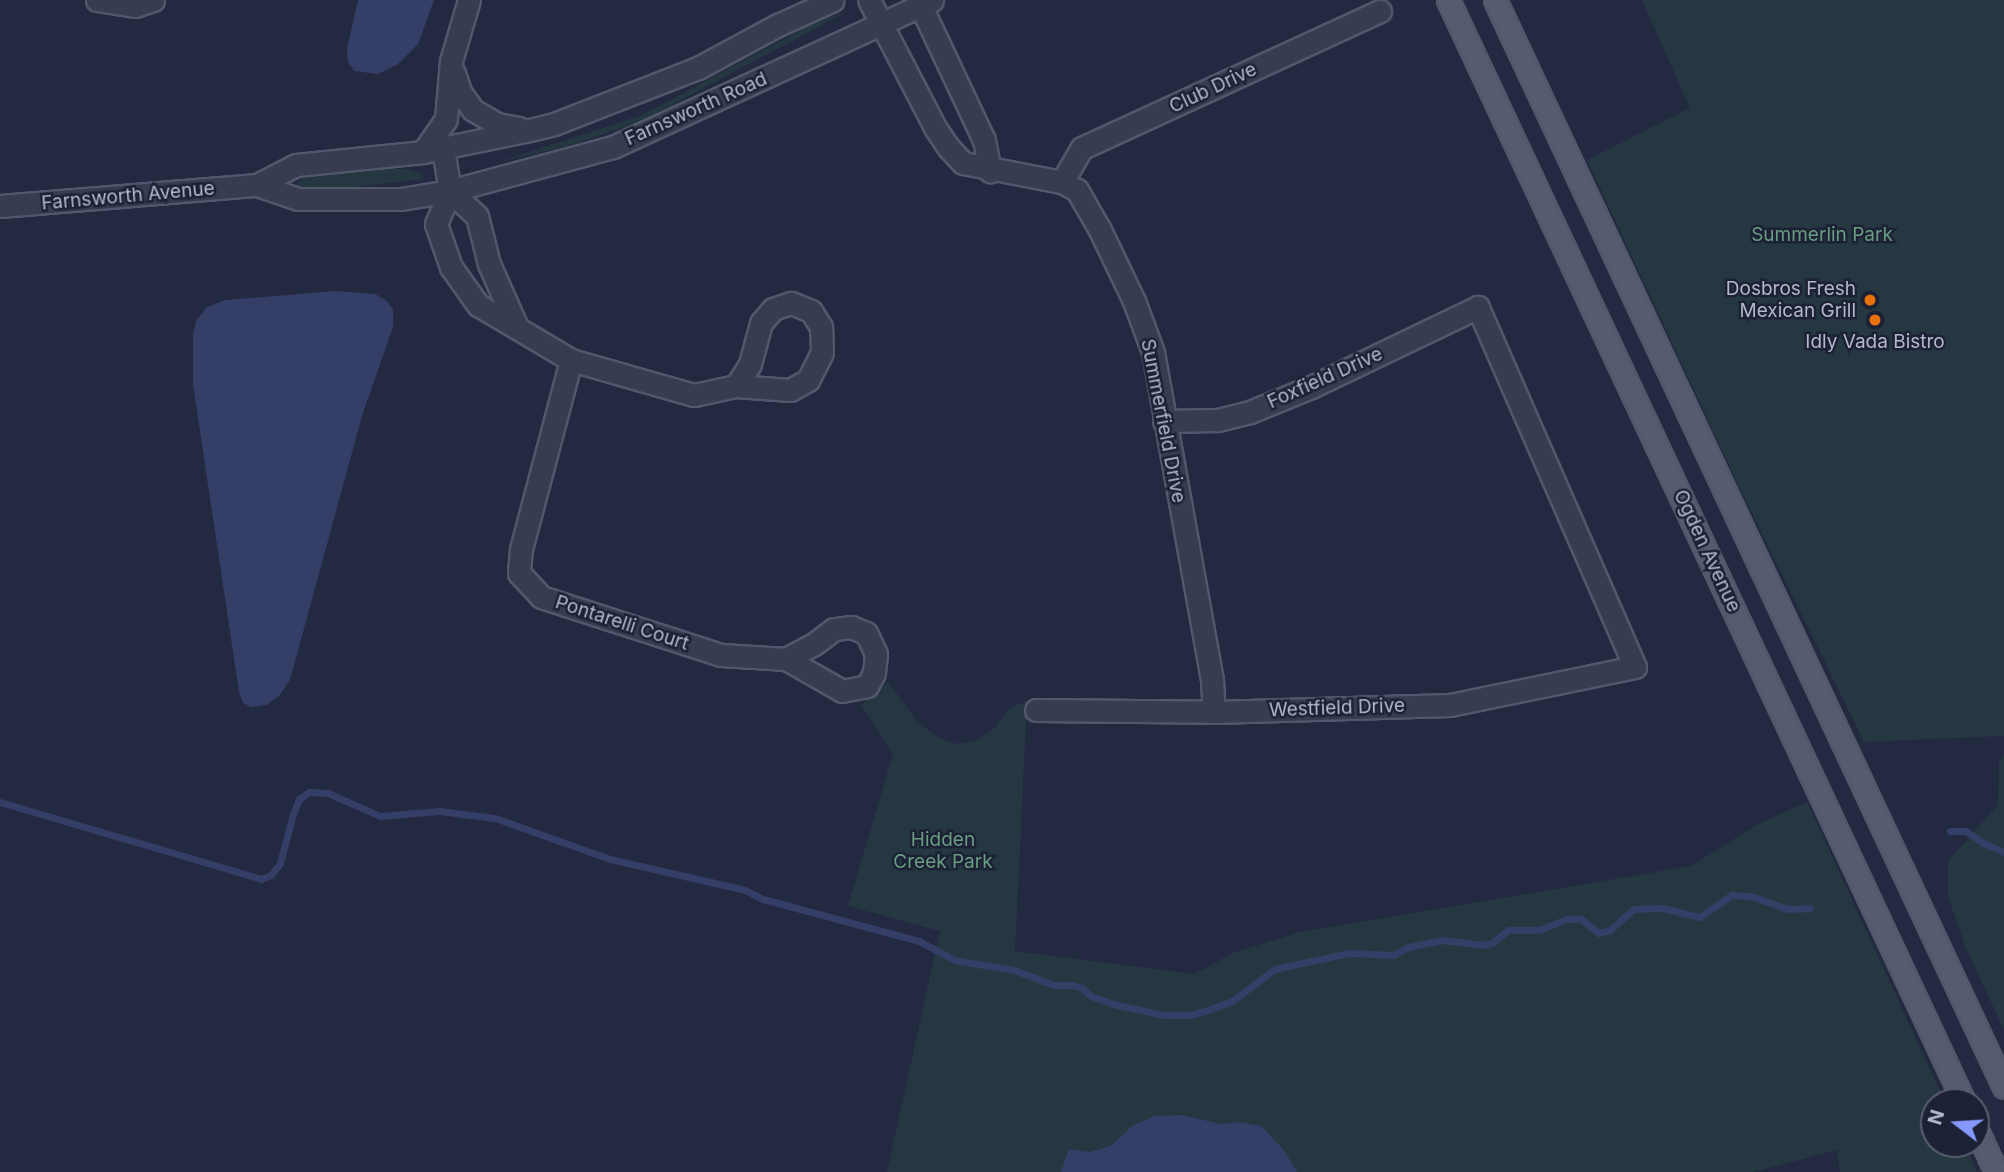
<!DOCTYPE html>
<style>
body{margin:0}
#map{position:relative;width:2004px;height:1172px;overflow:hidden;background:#232940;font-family:Inter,sans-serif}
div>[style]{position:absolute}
.green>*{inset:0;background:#253841}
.water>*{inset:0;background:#343e66}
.stream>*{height:7px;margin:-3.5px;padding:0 3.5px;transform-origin:3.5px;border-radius:3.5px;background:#343e66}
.roads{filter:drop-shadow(2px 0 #52576b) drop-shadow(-2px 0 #52576b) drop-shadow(0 2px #52576b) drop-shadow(0 -2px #52576b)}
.street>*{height:21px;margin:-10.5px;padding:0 10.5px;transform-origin:10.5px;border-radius:10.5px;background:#373c50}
.primary>*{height:21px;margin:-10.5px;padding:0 10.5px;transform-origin:10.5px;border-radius:10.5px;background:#555b70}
.dots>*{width:19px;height:19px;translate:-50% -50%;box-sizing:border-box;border:4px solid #1c2135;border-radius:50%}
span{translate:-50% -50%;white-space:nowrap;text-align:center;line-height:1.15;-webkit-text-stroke:5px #1c2135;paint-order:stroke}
.street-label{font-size:19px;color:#b4b7cb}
.park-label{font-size:19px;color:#699d81}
.poi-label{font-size:19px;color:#b4b7cb}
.right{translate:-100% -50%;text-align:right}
.north{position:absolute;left:1920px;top:1088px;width:70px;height:70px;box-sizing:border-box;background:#1c2135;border:2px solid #595d71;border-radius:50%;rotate:287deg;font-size:19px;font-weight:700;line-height:28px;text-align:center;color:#b4b7cb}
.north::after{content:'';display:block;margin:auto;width:24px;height:32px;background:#8599fe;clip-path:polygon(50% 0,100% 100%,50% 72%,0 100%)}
</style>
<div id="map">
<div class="green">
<i style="clip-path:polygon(1642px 0,2004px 0,2004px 736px,1864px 742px,1736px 480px,1587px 160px,1690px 108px)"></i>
<i style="clip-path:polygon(846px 12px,642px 121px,568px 146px,499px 162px,642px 115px,818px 21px)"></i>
<i style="clip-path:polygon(390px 168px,412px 170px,421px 174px,424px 179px,303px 193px,296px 186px,303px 177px)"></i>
<i style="clip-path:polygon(888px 682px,918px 722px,937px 737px,957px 744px,976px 741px,996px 727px,1010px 708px,1027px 701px,1015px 951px,1194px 974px,1233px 953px,1300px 932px,1691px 866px,1758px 824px,1807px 802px,1945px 1102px,1934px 1102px,1934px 1144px,1964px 1144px,1977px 1172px,1840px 1172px,1837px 1150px,1753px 1172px,887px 1172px,940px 931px,848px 906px,893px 754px,861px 705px)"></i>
<i style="clip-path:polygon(2004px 755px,2004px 1030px,1965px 946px,1948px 896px,1948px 861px,1998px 805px,1999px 762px)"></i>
</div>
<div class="water">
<i style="clip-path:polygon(358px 0,434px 0,418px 44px,397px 65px,378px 74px,354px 71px,348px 62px,347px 48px)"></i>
<i style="clip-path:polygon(335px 291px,375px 294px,387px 301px,393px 310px,393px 327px,362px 416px,290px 680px,279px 696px,266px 705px,251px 707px,243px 703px,239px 692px,193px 385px,193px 334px,196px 321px,207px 307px,225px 300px)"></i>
<i style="clip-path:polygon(1181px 1115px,1221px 1124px,1238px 1122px,1261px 1126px,1284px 1150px,1297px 1172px,1061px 1172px,1069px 1149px,1090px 1152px,1111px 1146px,1132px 1126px,1155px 1116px)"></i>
</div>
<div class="stream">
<i style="left:0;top:802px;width:272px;rotate:16.4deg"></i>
<i style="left:261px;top:879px;width:11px;rotate:-22deg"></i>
<i style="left:271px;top:875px;width:15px;rotate:-53deg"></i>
<i style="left:280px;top:863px;width:51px;rotate:-75.1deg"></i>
<i style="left:293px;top:814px;width:16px;rotate:-68deg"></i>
<i style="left:299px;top:799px;width:12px;rotate:-35deg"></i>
<i style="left:309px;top:792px;width:19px;rotate:3deg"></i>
<i style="left:328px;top:793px;width:57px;rotate:23.9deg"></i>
<i style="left:380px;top:816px;width:59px;rotate:-4.8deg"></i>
<i style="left:439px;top:811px;width:56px;rotate:7.1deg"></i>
<i style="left:495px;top:818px;width:122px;rotate:19.6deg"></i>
<i style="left:610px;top:859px;width:139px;rotate:12.9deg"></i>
<i style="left:745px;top:890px;width:20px;rotate:27deg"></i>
<i style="left:763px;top:899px;width:162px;rotate:15.1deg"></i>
<i style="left:919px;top:941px;width:40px;rotate:28deg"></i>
<i style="left:954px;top:960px;width:61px;rotate:9.5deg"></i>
<i style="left:1014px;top:970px;width:43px;rotate:20.6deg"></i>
<i style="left:1054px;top:985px;width:18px"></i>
<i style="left:1072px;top:985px;width:10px;rotate:17deg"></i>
<i style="left:1082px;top:988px;width:12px;rotate:42deg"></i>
<i style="left:1091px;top:996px;width:23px;rotate:20deg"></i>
<i style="left:1113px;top:1004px;width:51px;rotate:12.4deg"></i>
<i style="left:1163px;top:1015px;width:28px"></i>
<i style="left:1191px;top:1015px;width:21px;rotate:-17deg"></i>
<i style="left:1211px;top:1009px;width:22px;rotate:-21deg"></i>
<i style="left:1232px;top:1001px;width:54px;rotate:-36.7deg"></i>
<i style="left:1275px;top:969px;width:76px;rotate:-12.2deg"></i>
<i style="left:1349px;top:953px;width:45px;rotate:2.5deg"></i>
<i style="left:1394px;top:955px;width:16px;rotate:-30deg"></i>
<i style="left:1408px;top:947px;width:36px;rotate:-11deg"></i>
<i style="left:1443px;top:940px;width:40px;rotate:7.1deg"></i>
<i style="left:1483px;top:945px;width:9px;rotate:-13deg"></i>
<i style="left:1492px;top:943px;width:21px;rotate:-39deg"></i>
<i style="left:1508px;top:930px;width:31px"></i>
<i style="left:1539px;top:930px;width:29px;rotate:-22deg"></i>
<i style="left:1566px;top:919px;width:15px"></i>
<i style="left:1581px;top:919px;width:23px;rotate:38deg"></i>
<i style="left:1599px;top:933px;width:11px;rotate:-15deg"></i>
<i style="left:1610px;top:930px;width:31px;rotate:-42deg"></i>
<i style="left:1633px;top:909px;width:30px;rotate:-2deg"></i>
<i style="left:1663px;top:908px;width:38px;rotate:14deg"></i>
<i style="left:1700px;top:917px;width:39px;rotate:-35deg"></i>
<i style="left:1732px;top:895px;width:18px;rotate:3deg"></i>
<i style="left:1750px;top:896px;width:39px;rotate:19deg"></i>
<i style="left:1787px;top:909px;width:23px;rotate:-2deg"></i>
<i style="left:1950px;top:831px;width:16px"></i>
<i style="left:1966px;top:831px;width:21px;rotate:35deg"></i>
<i style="left:1983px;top:843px;width:23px;rotate:23deg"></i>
</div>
<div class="roads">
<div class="street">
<i style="left:97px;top:0;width:38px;rotate:9deg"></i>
<i style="left:135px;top:6px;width:19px;rotate:-18deg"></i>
<i style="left:869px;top:0;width:145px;rotate:62.6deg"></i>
<i style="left:936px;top:129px;width:23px;rotate:56deg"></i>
<i style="left:949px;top:148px;width:21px;rotate:47deg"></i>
<i style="left:963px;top:163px;width:101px;rotate:10.9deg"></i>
<i style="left:1062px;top:182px;width:17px;rotate:28deg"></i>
<i style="left:1077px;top:190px;width:46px;rotate:60.1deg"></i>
<i style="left:1100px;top:230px;width:79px;rotate:64.4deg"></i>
<i style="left:1134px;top:301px;width:54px;rotate:69.6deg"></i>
<i style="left:1153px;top:352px;width:332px;rotate:79.8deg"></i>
<i style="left:1212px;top:679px;width:33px;rotate:87deg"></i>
<i style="left:918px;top:0;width:155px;rotate:64.8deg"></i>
<i style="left:984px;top:140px;width:32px;rotate:79deg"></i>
<i style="left:454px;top:73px;width:20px;rotate:72deg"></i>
<i style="left:460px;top:92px;width:22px;rotate:54deg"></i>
<i style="left:473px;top:110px;width:28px;rotate:30deg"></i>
<i style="left:497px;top:124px;width:22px;rotate:10deg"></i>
<i style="left:443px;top:149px;width:43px;rotate:80.5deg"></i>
<i style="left:450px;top:191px;width:36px;rotate:113deg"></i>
<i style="left:436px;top:224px;width:46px;rotate:70.8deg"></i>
<i style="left:451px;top:267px;width:47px;rotate:54.6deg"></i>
<i style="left:478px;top:305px;width:108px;rotate:30.6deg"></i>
<i style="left:571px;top:360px;width:128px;rotate:15.9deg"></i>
<i style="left:694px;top:395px;width:43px;rotate:-12.1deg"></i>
<i style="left:736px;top:386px;width:54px;rotate:4.2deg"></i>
<i style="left:790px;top:390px;width:21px;rotate:-29deg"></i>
<i style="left:808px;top:380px;width:31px;rotate:-63deg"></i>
<i style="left:822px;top:352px;width:25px;rotate:-92deg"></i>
<i style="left:821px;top:327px;width:19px;rotate:-122deg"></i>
<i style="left:811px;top:311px;width:22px;rotate:-158deg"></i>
<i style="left:791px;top:303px;width:19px;rotate:162deg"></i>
<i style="left:773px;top:309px;width:18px;rotate:131deg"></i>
<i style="left:761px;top:323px;width:42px;rotate:105deg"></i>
<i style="left:750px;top:364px;width:26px;rotate:122deg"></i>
<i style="left:423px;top:152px;width:40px;rotate:-55.1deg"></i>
<i style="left:446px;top:119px;width:58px;rotate:-85.1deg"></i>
<i style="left:451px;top:61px;width:64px;rotate:-73.6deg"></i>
<i style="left:1062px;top:182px;width:39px;rotate:-60deg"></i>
<i style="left:1082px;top:148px;width:328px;rotate:-24.7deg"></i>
<i style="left:257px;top:185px;width:43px;rotate:18.9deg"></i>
<i style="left:298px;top:199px;width:103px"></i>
<i style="left:401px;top:199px;width:50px;rotate:-9.3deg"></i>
<i style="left:450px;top:191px;width:169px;rotate:-15.1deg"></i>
<i style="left:613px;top:147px;width:351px;rotate:-24.7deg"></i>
<i style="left:450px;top:191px;width:37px;rotate:43deg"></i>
<i style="left:477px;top:216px;width:49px;rotate:76deg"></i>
<i style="left:489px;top:264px;width:67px;rotate:66.1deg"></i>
<i style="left:0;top:206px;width:258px;rotate:-4.7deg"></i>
<i style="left:257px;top:185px;width:44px;rotate:-27.1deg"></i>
<i style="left:296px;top:165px;width:128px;rotate:-5.8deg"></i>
<i style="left:423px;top:152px;width:109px;rotate:-11.6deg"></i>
<i style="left:530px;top:130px;width:25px;rotate:-14deg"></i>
<i style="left:554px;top:124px;width:155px;rotate:-21.3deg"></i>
<i style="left:698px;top:68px;width:91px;rotate:-28.3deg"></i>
<i style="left:778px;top:25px;width:60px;rotate:-24.4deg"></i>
<i style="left:571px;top:360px;width:196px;rotate:104.8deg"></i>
<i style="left:521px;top:549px;width:24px;rotate:95deg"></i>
<i style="left:519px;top:573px;width:33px;rotate:47deg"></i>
<i style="left:541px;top:597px;width:189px;rotate:17.9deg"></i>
<i style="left:721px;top:655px;width:65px;rotate:3.5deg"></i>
<i style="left:786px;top:659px;width:64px;rotate:29.7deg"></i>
<i style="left:842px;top:691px;width:25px;rotate:-11deg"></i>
<i style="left:867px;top:686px;width:15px;rotate:-62deg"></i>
<i style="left:874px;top:673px;width:19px;rotate:-84deg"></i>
<i style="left:876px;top:654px;width:23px;rotate:-115deg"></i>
<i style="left:866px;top:633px;width:16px;rotate:-158deg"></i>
<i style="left:851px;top:627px;width:17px;rotate:173deg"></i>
<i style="left:834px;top:629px;width:25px;rotate:143deg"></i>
<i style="left:814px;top:644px;width:32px;rotate:152deg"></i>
<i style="left:1036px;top:710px;width:178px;rotate:0.6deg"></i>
<i style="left:1214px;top:712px;width:236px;rotate:-1.7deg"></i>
<i style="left:1450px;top:705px;width:189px;rotate:-11.6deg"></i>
<i style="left:1635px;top:667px;width:393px;rotate:-113.6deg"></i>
<i style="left:1478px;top:307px;width:185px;rotate:154.4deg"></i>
<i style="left:1311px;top:387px;width:66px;rotate:157.7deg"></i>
<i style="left:1250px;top:412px;width:34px;rotate:166deg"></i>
<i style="left:1217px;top:420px;width:53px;rotate:178.9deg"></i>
</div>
<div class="primary">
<i style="left:1448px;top:0;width:1217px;rotate:64.91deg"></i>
<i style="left:1495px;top:0;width:1200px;rotate:64.91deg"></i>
<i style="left:1976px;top:1128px;width:48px;rotate:65.6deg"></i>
</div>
</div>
<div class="dots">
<i style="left:1870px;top:300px;background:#e8710a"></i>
<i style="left:1875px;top:320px;background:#e8710a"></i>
</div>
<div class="street-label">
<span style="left:1213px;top:88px;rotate:-25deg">Club Drive</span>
<span style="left:696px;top:109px;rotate:-24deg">Farnsworth Road</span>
<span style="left:128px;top:196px;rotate:-5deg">Farnsworth Avenue</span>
<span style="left:1325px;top:378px;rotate:-24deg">Foxfield Drive</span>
<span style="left:1163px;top:421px;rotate:79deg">Summerfield Drive</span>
<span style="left:1707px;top:551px;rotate:65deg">Ogden Avenue</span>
<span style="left:622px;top:623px;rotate:18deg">Pontarelli Court</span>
<span style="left:1337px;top:708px;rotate:-2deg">Westfield Drive</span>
</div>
<div class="park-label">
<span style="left:1822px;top:235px">Summerlin Park</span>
<span style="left:943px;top:851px">Hidden<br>Creek Park</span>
</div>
<div class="poi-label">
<span class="right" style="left:1856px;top:300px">Dosbros Fresh<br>Mexican Grill</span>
<span style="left:1875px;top:342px">Idly Vada Bistro</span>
</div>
<div class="north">N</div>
</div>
